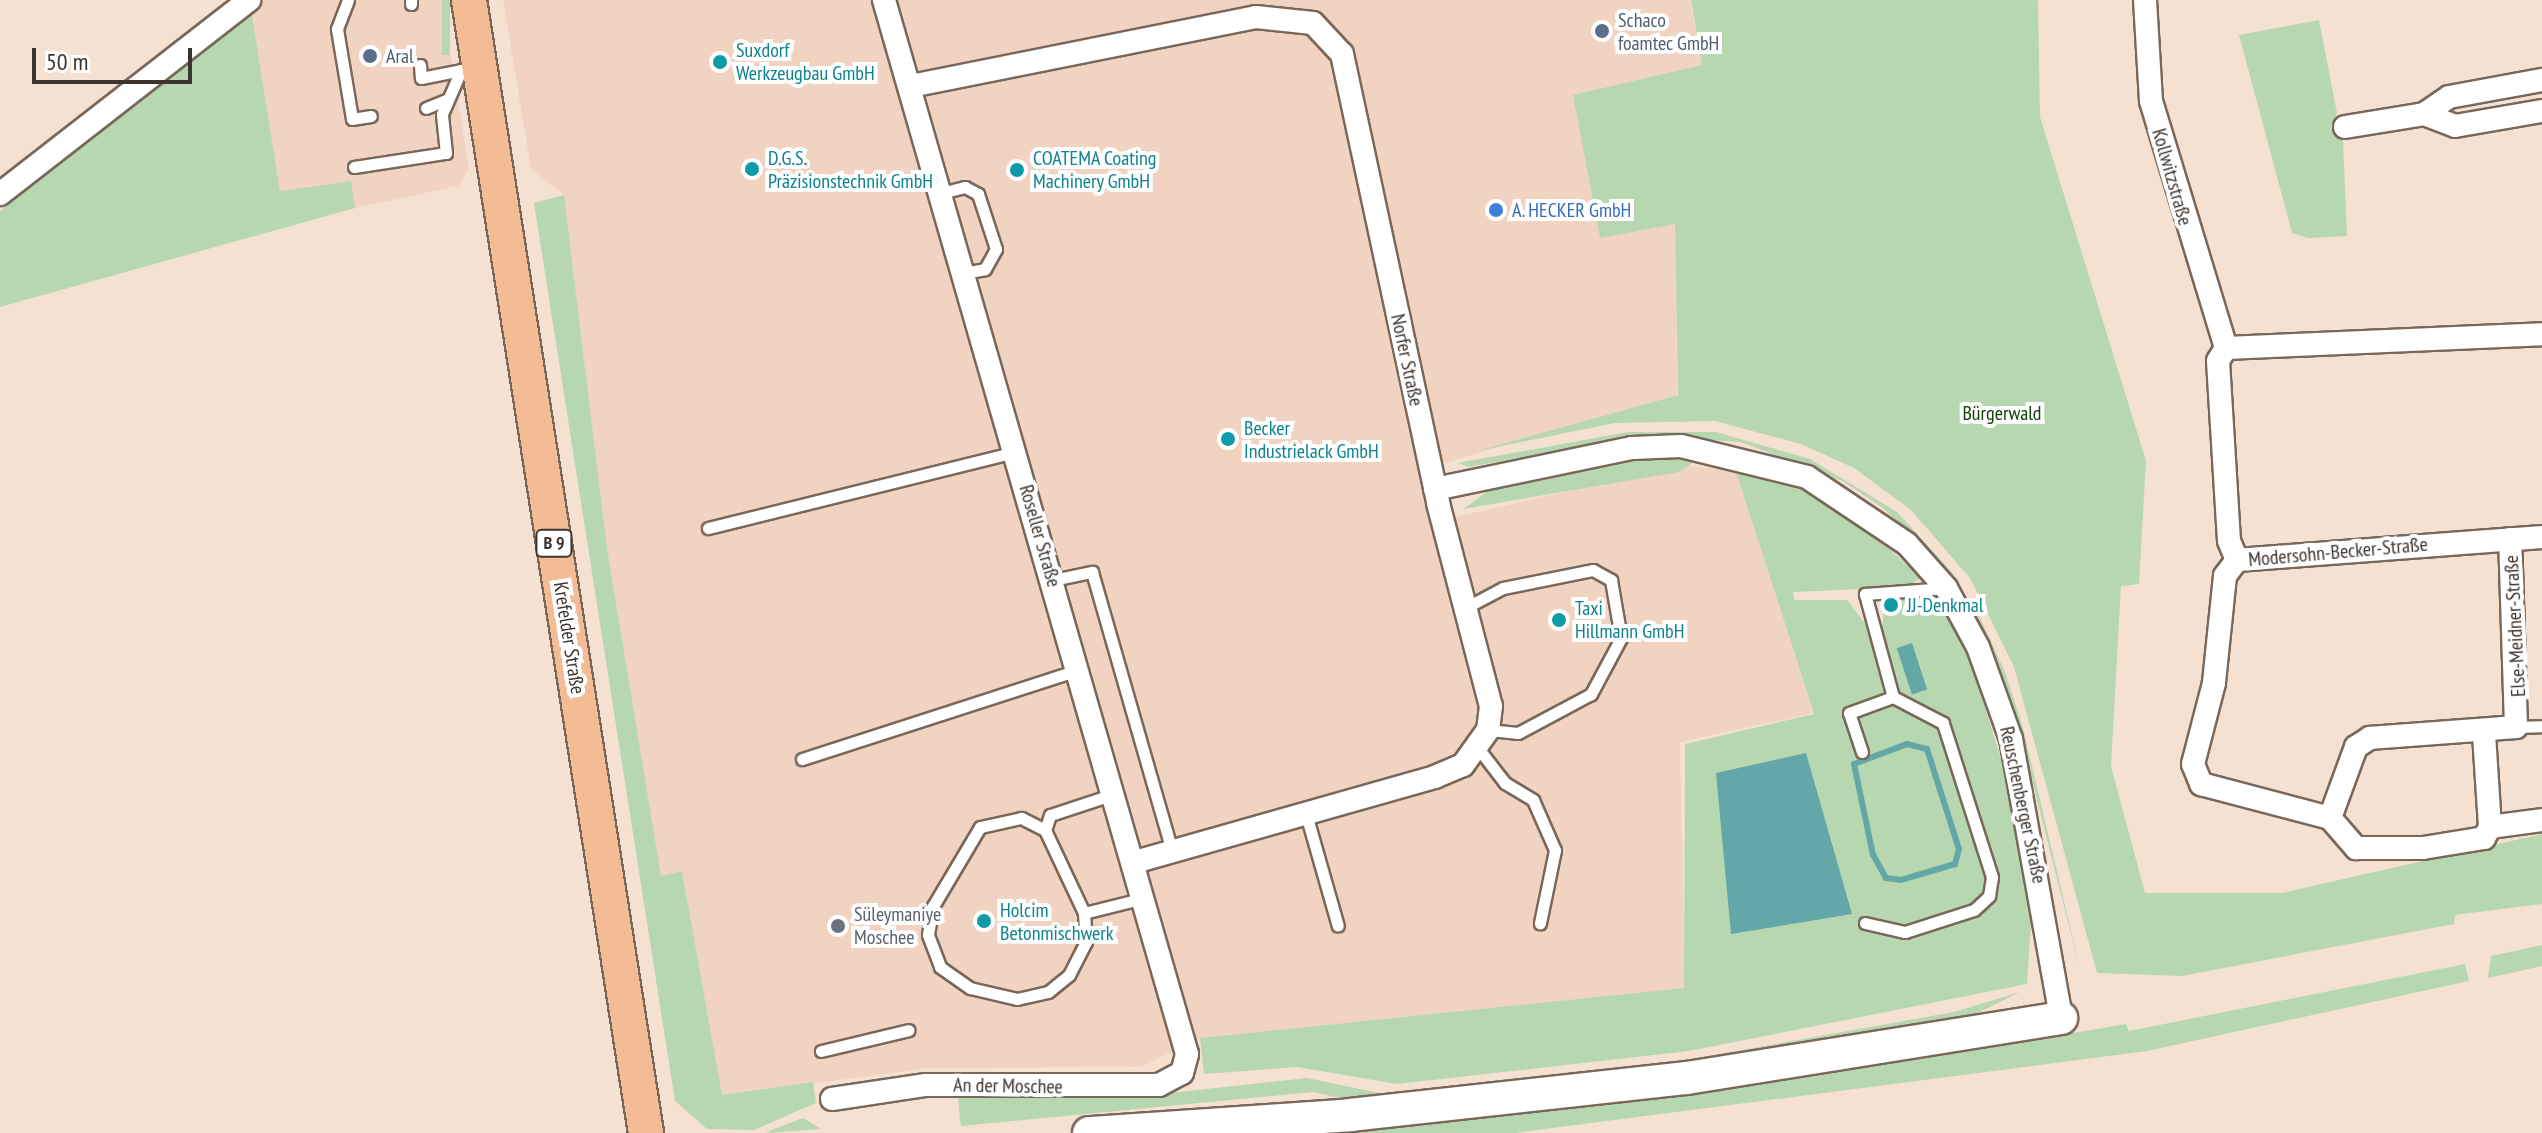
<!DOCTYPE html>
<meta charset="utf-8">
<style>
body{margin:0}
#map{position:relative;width:2542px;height:1133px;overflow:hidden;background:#f5e1d2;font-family:"PT Sans Narrow",sans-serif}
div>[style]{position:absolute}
.built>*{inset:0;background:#f0d4c1}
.green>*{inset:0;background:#b7d7b1;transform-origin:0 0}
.water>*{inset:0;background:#64a7a8;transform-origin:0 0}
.stream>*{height:6px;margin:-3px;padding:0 3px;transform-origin:3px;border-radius:3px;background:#64a7a8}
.roads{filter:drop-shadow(2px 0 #79675a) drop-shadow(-2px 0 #79675a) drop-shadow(0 2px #79675a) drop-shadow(0 -2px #79675a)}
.lane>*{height:11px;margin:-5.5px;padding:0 5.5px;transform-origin:5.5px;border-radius:5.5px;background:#fff}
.street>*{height:22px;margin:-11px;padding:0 11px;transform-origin:11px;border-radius:11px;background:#fff}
.secondary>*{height:32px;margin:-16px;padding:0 16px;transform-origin:16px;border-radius:16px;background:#fff}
.primary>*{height:34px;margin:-17px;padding:0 17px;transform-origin:17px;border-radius:17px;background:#f4bc94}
.dots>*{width:22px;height:22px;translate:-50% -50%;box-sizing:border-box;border:4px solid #fff;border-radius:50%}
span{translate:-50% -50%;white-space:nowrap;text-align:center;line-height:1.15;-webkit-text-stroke:8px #fff;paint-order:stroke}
.shield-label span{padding:2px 6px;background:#fff;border:2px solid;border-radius:6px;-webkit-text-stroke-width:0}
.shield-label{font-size:18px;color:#3c342f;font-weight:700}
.service-label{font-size:20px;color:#4e5e75}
.left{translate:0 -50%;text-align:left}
.culture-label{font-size:20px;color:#0d838f}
.street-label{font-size:20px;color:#3c342f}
.shop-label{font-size:20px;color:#366cbe}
.park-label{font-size:20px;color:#104007}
.worship-label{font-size:20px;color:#5b616d}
.scale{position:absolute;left:32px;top:48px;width:160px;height:36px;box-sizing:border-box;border:4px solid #3c342f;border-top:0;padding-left:10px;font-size:24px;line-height:28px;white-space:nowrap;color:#3c342f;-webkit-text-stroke:6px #fff;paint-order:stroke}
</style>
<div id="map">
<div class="built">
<i style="clip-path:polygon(264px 0,442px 0,469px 169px,458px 186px,355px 208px,351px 181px,280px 191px,251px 9px)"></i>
<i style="clip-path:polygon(503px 0,1690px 0,1702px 65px,1675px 223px,1677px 395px,1434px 466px,1446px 519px,1683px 465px,1736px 471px,1813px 713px,1680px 742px,1685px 988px,1200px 1038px,1141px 1067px,928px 1068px,722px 1096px,682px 872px,661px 877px,607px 548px,564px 195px,531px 169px)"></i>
</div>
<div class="green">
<i style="left:442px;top:0;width:8px;height:55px"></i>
<i style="clip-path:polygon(1691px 0,2038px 0,2040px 117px,2146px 461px,2139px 584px,2121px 586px,2111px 766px,2145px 893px,2282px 893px,2542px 834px,2542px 904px,2455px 915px,2454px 924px,2182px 976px,2097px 973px,2014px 667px,1970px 578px,1911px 510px,1854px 468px,1801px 444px,1715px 421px,1615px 423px,1477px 451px,1678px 395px,1675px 224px,1600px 238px,1573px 95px,1702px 65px)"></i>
<i style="clip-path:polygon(251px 9px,280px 191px,351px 181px,355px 208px,0 307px,0 211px)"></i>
<i style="clip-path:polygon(2319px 20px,2337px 113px,2331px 127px,2343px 141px,2347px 236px,2308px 238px,2292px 233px,2239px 35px)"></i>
<i style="clip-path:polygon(564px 195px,607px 548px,661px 876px,682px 871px,722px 1095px,813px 1082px,816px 1103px,754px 1130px,707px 1129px,675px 1101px,534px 203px)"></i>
<i style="clip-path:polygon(1628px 432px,1716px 432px,1810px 459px,1897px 512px,1957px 578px,1884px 509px,1843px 481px,1741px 442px,1639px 436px,1469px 467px,1458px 463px)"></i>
<i style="clip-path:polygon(1644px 459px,1697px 460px,1679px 472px,1463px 509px,1491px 489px)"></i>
<i style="clip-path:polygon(1726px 463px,1824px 498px,1868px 528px,1920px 578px,1908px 587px,1793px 592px,1794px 600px,1847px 600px,1870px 630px,1882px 627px,1886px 597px,1935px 596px,1966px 648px,2011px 790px,2031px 922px,2027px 984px,1689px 1051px,1397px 1084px,1297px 1067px,1204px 1074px,1200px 1038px,1684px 988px,1685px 744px,1814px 714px,1736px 472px)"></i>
<i style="clip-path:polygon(1970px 596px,2005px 672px,2022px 724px,2081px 973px,2017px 722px)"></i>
<i style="clip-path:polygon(2542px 945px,2542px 966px,2488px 978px,2491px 956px)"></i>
<i style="clip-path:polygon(2465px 964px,2469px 981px,2147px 1051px,1515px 1133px,1307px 1133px,1933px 1057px,2126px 1024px,2129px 1031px)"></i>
<i style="clip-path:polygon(2020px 992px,1974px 1015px,1727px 1058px,1359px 1102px,1313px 1092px,961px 1126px,960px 1120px,958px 1094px,1142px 1096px,1307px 1078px,1384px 1094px,1669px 1063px,1954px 1012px)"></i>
<i style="clip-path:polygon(803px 1118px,821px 1129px,767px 1133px,771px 1130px)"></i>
</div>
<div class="water">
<i style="left:1912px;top:643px;width:49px;height:16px;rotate:72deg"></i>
<i style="clip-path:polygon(1806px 753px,1852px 914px,1731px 934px,1716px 773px)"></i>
</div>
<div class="stream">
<i style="left:1907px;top:744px;width:21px;rotate:14deg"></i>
<i style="left:1927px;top:749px;width:105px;rotate:72.3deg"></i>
<i style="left:1959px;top:849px;width:16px;rotate:105deg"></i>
<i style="left:1955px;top:864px;width:56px;rotate:163.5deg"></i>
<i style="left:1901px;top:880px;width:15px;rotate:-172deg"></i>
<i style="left:1886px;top:878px;width:26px;rotate:-119deg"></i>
<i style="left:1873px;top:855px;width:93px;rotate:-101.8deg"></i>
<i style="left:1854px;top:764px;width:57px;rotate:-20.7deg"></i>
</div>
<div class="roads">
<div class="lane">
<i style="left:348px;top:0;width:31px;rotate:111deg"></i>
<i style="left:337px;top:29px;width:91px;rotate:80.5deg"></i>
<i style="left:352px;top:119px;width:19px;rotate:-9deg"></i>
<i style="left:411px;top:0;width:4px;rotate:90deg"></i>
<i style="left:420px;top:65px;width:13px;rotate:86deg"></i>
<i style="left:421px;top:78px;width:47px;rotate:-11.1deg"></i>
<i style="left:426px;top:108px;width:22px;rotate:-22deg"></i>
<i style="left:354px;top:167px;width:93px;rotate:-8.7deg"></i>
<i style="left:446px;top:153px;width:39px;rotate:-96deg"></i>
<i style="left:442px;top:114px;width:48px;rotate:-66.6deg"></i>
<i style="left:941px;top:193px;width:25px;rotate:-14deg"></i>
<i style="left:965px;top:187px;width:15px;rotate:28deg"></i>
<i style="left:978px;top:194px;width:58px;rotate:71.9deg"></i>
<i style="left:996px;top:249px;width:23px;rotate:119deg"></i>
<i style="left:985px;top:269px;width:21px;rotate:169deg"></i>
<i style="left:708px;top:528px;width:316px;rotate:-13.9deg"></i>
<i style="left:1053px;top:580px;width:40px;rotate:-12deg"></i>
<i style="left:1092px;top:572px;width:290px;rotate:74deg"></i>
<i style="left:1465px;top:608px;width:43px;rotate:-27.8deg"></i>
<i style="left:1503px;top:588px;width:92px;rotate:-11.3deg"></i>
<i style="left:1593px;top:570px;width:21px;rotate:29deg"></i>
<i style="left:1611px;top:580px;width:59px;rotate:80.2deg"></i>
<i style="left:1621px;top:638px;width:64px;rotate:118.2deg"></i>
<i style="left:1591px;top:694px;width:83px;rotate:151.9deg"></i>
<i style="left:1518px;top:733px;width:30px;rotate:-174deg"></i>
<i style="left:2516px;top:727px;width:26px;rotate:-2deg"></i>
<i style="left:1478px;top:748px;width:44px;rotate:52.4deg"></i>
<i style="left:1505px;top:783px;width:33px;rotate:31deg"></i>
<i style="left:1533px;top:800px;width:55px;rotate:66.3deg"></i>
<i style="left:1555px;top:850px;width:75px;rotate:101.6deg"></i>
<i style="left:1862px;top:752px;width:41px;rotate:-108.4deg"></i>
<i style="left:1849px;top:713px;width:47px;rotate:-20deg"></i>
<i style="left:802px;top:759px;width:290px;rotate:-17.9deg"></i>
<i style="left:1114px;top:794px;width:67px;rotate:161.8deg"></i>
<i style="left:1050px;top:815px;width:16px;rotate:108deg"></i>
<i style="left:1045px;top:830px;width:92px;rotate:64.8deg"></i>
<i style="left:1084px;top:913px;width:62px;rotate:-14deg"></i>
<i style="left:1306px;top:814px;width:116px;rotate:74.1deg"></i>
<i style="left:1045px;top:830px;width:27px;rotate:-153deg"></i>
<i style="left:1021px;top:818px;width:42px;rotate:167.6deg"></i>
<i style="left:980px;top:827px;width:92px;rotate:120.7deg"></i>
<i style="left:933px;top:906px;width:29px;rotate:100deg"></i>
<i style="left:928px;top:935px;width:34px;rotate:69deg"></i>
<i style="left:940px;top:967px;width:37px;rotate:35deg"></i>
<i style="left:970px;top:988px;width:48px;rotate:13.2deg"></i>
<i style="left:1017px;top:999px;width:32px;rotate:-13deg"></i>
<i style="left:1048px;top:992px;width:27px;rotate:-39deg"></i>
<i style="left:1069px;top:975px;width:37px;rotate:-63deg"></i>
<i style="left:1086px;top:942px;width:29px;rotate:-94deg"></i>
<i style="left:1865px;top:923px;width:41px;rotate:12.7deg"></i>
<i style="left:1905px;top:932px;width:72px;rotate:-17.7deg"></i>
<i style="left:1974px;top:910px;width:21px;rotate:-43deg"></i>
<i style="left:1989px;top:896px;width:19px;rotate:-81deg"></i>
<i style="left:1992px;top:877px;width:162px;rotate:-107.7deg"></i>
<i style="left:1943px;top:723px;width:56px;rotate:-152.5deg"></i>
<i style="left:1893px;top:697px;width:107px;rotate:-105.2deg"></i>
<i style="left:1865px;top:594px;width:81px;rotate:-4.2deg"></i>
<i style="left:821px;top:1051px;width:90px;rotate:-13.4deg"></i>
</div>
<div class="street">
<i style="left:2145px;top:0;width:101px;rotate:86.6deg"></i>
<i style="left:2151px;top:101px;width:258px;rotate:73.1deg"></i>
<i style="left:2226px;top:348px;width:316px;rotate:-2.5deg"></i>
<i style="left:911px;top:86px;width:352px;rotate:-11.3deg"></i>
<i style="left:1256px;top:17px;width:57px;rotate:6deg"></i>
<i style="left:1313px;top:23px;width:42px;rotate:46.9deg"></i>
<i style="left:1342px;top:54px;width:459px;rotate:77.9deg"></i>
<i style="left:1438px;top:503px;width:210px;rotate:75.4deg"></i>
<i style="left:1491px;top:706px;width:24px;rotate:97deg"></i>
<i style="left:1488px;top:730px;width:43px;rotate:125.5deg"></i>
<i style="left:1463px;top:765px;width:30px;rotate:157deg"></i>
<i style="left:1435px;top:777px;width:313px;rotate:164.2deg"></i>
<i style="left:2424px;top:114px;width:33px;rotate:21deg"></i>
<i style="left:2455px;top:126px;width:88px;rotate:-9.8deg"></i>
<i style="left:2345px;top:127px;width:80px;rotate:-9.3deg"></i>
<i style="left:2424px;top:114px;width:30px;rotate:-34deg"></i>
<i style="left:2449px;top:97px;width:95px;rotate:-10.4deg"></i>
<i style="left:0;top:194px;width:316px;rotate:-37.9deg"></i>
<i style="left:2226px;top:348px;width:15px;rotate:122deg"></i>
<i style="left:2218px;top:361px;width:180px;rotate:86.5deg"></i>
<i style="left:2229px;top:541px;width:21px;rotate:67deg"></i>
<i style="left:2237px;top:560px;width:306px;rotate:-4.3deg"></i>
<i style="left:1435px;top:489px;width:201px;rotate:-11.8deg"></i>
<i style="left:1632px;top:448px;width:49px;rotate:-2.3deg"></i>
<i style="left:1681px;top:446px;width:130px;rotate:13.8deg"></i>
<i style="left:1807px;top:477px;width:120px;rotate:33.8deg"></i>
<i style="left:1907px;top:544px;width:59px;rotate:48.4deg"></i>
<i style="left:1946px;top:588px;width:67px;rotate:61.5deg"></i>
<i style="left:1978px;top:647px;width:98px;rotate:70.3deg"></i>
<i style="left:2011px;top:739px;width:283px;rotate:79.8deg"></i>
<i style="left:2237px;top:560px;width:20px;rotate:127deg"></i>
<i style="left:2225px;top:576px;width:108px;rotate:95.9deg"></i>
<i style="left:2214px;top:683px;width:84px;rotate:104.5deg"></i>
<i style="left:2193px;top:764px;width:22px;rotate:68deg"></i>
<i style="left:2201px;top:784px;width:133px;rotate:14.8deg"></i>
<i style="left:2330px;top:818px;width:76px;rotate:-69.9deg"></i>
<i style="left:2356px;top:747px;width:17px;rotate:-33deg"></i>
<i style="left:2370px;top:738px;width:146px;rotate:-4.3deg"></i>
<i style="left:2516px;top:727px;width:188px;rotate:-91.8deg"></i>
<i style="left:2330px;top:818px;width:40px;rotate:49deg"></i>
<i style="left:2356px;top:848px;width:67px"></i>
<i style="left:2423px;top:848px;width:62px;rotate:-9.3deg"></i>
<i style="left:2484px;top:838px;width:13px;rotate:-61deg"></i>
<i style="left:2490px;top:827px;width:92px;rotate:-93.7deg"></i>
<i style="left:2490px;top:827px;width:52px;rotate:-7.7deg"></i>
<i style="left:832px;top:1099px;width:95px;rotate:-8.5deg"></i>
<i style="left:926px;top:1085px;width:233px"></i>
<i style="left:1159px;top:1085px;width:26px;rotate:-28deg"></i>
<i style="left:1182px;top:1073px;width:20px;rotate:-75deg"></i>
<i style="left:1187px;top:1054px;width:1097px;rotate:-106.04deg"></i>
</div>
<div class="secondary">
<i style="left:1089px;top:1133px;width:262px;rotate:-3.9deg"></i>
<i style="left:1350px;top:1115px;width:339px;rotate:-6.3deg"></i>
<i style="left:1687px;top:1078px;width:379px;rotate:-9.1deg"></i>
</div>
<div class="primary">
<i style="left:469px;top:0;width:1147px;rotate:81.12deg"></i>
</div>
</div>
<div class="dots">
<i style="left:1602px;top:31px;background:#5c6f8a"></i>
<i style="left:370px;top:56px;background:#5c6f8a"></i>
<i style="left:720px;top:62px;background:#0f9aa8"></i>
<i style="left:752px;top:169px;background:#0f9aa8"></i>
<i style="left:1017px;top:170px;background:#0f9aa8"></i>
<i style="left:1496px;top:210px;background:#3f7fe0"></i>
<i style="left:1228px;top:439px;background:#0f9aa8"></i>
<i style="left:1891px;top:605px;background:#0f9aa8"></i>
<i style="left:1559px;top:620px;background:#0f9aa8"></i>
<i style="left:984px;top:921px;background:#0f9aa8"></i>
<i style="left:838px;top:926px;background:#6b7280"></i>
</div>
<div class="shield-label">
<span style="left:554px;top:543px">B 9</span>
</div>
<div class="service-label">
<span class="left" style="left:1618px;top:32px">Schaco<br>foamtec GmbH</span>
<span class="left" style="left:386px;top:56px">Aral</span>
</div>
<div class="culture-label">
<span class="left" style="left:736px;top:62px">Suxdorf<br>Werkzeugbau GmbH</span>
<span class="left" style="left:768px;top:170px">D.G.S.<br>Präzisionstechnik GmbH</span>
<span class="left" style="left:1033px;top:170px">COATEMA Coating<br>Machinery GmbH</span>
<span class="left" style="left:1244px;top:440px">Becker<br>Industrielack GmbH</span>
<span class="left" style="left:1907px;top:605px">JJ-Denkmal</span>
<span class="left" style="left:1575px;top:620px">Taxi<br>Hillmann GmbH</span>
<span class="left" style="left:1000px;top:922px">Holcim<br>Betonmischwerk</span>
</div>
<div class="street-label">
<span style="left:2172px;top:177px;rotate:74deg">Kollwitzstraße</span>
<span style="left:1407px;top:360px;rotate:78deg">Norfer Straße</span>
<span style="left:1040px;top:536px;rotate:74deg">Roseller Straße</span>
<span style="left:2338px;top:552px;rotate:-5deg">Modersohn-Becker-Straße</span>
<span style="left:2515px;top:626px;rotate:-93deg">Else-Meidner-Straße</span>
<span style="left:569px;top:638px;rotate:81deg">Krefelder Straße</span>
<span style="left:2023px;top:805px;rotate:78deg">Reuschenberger Straße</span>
<span style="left:1008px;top:1086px;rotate:1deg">An der Moschee</span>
</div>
<div class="shop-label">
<span class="left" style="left:1512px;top:210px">A. HECKER GmbH</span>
</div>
<div class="park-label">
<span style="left:2002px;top:413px">Bürgerwald</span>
</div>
<div class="worship-label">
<span class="left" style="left:854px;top:926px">Süleymaniye<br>Moschee</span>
</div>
<div class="scale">50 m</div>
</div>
